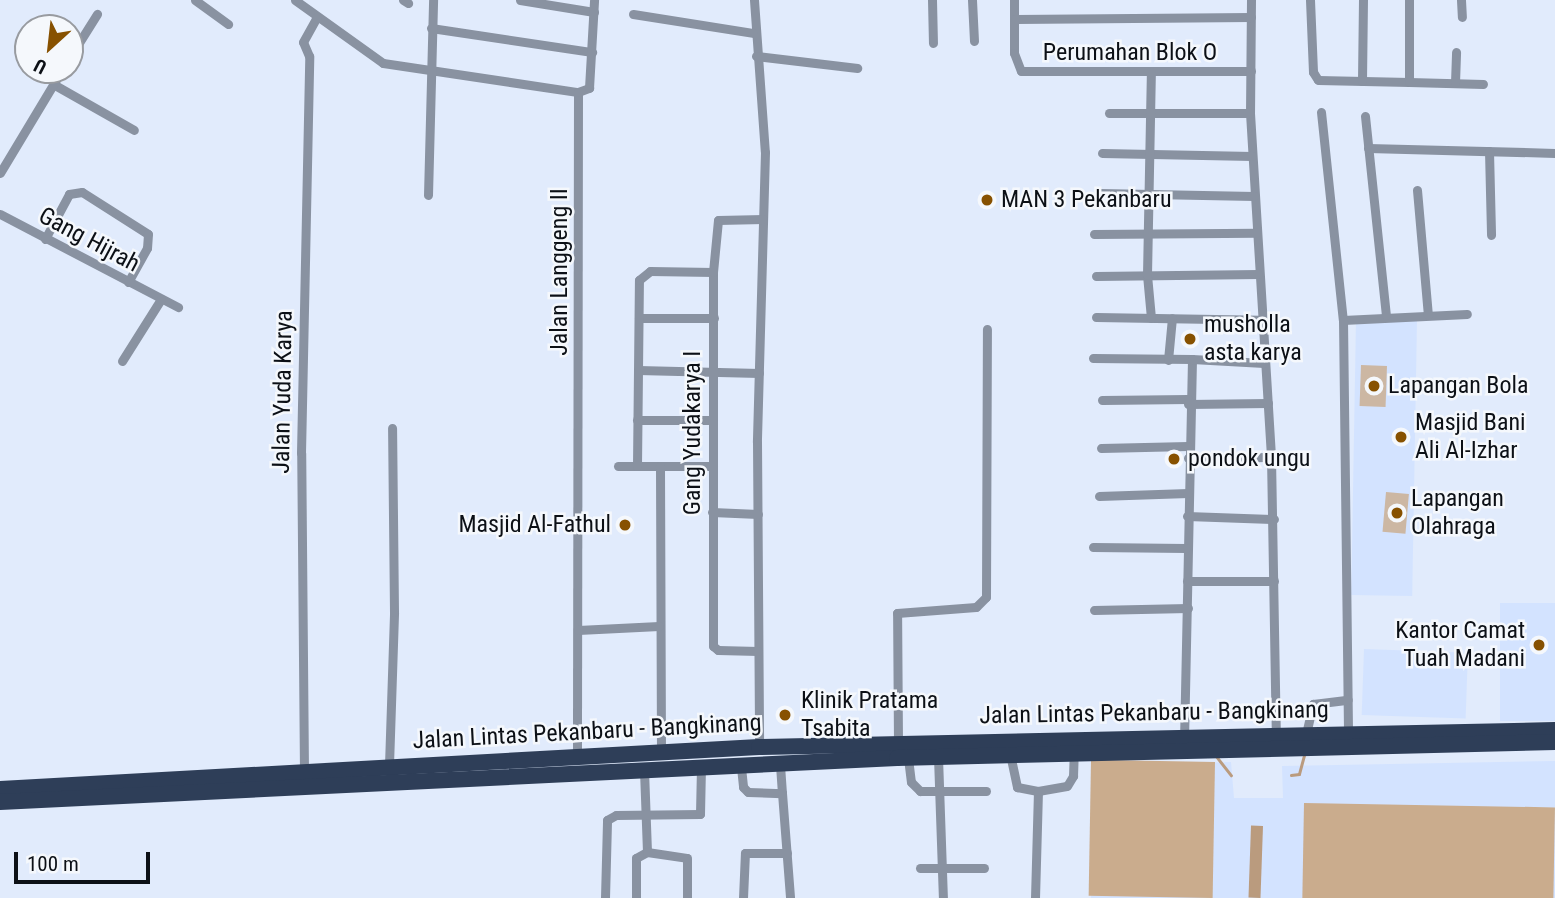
<!DOCTYPE html>
<style>
body{margin:0}
#map{position:relative;width:1555px;height:898px;overflow:hidden;background:#e1ebfc;font-family:"Roboto Condensed",sans-serif}
div>[style]{position:absolute}
.built>*{inset:0;background:#d3e3ff;transform-origin:0 0}
.green>*{inset:0;background:#ccb7a3;transform-origin:0 0}
.forest>*{inset:0;background:#caac8d;transform-origin:0 0}
.water>*{inset:0;background:#ba9b7e;transform-origin:0 0}
.stream>*{height:2.5px;margin:-1.25px;padding:0 1.25px;transform-origin:1.25px;border-radius:1.25px;background:#ba9b7e}
.minor>*{height:9px;margin:-4.5px;padding:0 4.5px;transform-origin:4.5px;border-radius:4.5px;background:#8992a1}
.trunk>*{height:16px;margin:-8px;padding:0 8px;transform-origin:8px;border-radius:8px;background:#2e3e58}
.dots>*{width:19px;height:19px;translate:-50% -50%;box-sizing:border-box;border:4px solid #f5f8fc;border-radius:50%}
span{translate:-50% -50%;white-space:nowrap;text-align:center;line-height:1.15;-webkit-text-stroke:5px #f5f8fc;paint-order:stroke}
.street-label{font-size:24px;color:#0c1016}
.poi-label{font-size:24px;color:#0c1016}
.left{translate:0 -50%;text-align:left}
.right{translate:-100% -50%;text-align:right}
.north{position:absolute;left:14px;top:14px;width:70px;height:70px;box-sizing:border-box;background:#f5f8fc;border:2px solid #989ba0;border-radius:50%;rotate:207deg;font-size:19px;font-weight:700;line-height:28px;text-align:center;color:#0c1016}
.north::after{content:'';display:block;margin:auto;width:24px;height:32px;background:#875100;clip-path:polygon(50% 0,100% 100%,50% 72%,0 100%)}
.scale{position:absolute;left:14px;top:852px;width:136px;height:32px;box-sizing:border-box;border:4px solid #0c1016;border-top:0;padding-left:9px;font-size:21px;line-height:24px;white-space:nowrap;color:#0c1016;-webkit-text-stroke:5px #f5f8fc;paint-order:stroke}
</style>
<div id="map">
<div class="built">
<i style="left:1356px;top:320px;width:61px;height:275px;rotate:1deg"></i>
<i style="left:1555px;top:603px;width:118px;height:55px;rotate:90deg"></i>
<i style="left:1364px;top:649px;width:104px;height:66px;rotate:2deg"></i>
<i style="clip-path:polygon(1555px 761px,1555px 898px,1091px 898px,1091px 767px,1231px 762px,1234px 798px,1283px 798px,1282px 766px)"></i>
</div>
<div class="green">
<i style="left:1361px;top:365px;width:26px;height:41px;rotate:2deg"></i>
<i style="left:1386px;top:492px;width:23px;height:40px;rotate:5deg"></i>
</div>
<div class="forest">
<i style="left:1215px;top:762px;width:136px;height:124px;rotate:91deg"></i>
<i style="left:1304px;top:803px;width:251px;height:95px;rotate:1deg"></i>
</div>
<div class="water">
<i style="left:1263px;top:826px;width:72px;height:12px;rotate:92deg"></i>
</div>
<div class="stream">
<i style="left:1217px;top:757px;width:23px;rotate:52deg"></i>
<i style="left:1291px;top:775px;width:8px;rotate:-7deg"></i>
<i style="left:1299px;top:774px;width:20px;rotate:-75deg"></i>
</div>
<div class="minor">
<i style="left:195px;top:0;width:41px;rotate:36deg"></i>
<i style="left:295px;top:0;width:108px;rotate:35.6deg"></i>
<i style="left:383px;top:63px;width:197px;rotate:8.5deg"></i>
<i style="left:578px;top:92px;width:666px;rotate:90.09deg"></i>
<i style="left:403px;top:0;width:6px;rotate:31deg"></i>
<i style="left:520px;top:0;width:75px;rotate:9.2deg"></i>
<i style="left:754px;top:0;width:152px;rotate:85.9deg"></i>
<i style="left:765px;top:152px;width:290px;rotate:91.6deg"></i>
<i style="left:757px;top:442px;width:305px;rotate:89.6deg"></i>
<i style="left:932px;top:0;width:43px;rotate:88.7deg"></i>
<i style="left:972px;top:0;width:41px;rotate:87.2deg"></i>
<i style="left:1014px;top:0;width:53px;rotate:90deg"></i>
<i style="left:1014px;top:53px;width:19px;rotate:69deg"></i>
<i style="left:1021px;top:71px;width:230px"></i>
<i style="left:1251px;top:0;width:113px;rotate:90.5deg"></i>
<i style="left:1250px;top:113px;width:345px;rotate:86.5deg"></i>
<i style="left:1271px;top:457px;width:277px;rotate:89deg"></i>
<i style="left:1310px;top:0;width:72px;rotate:87.6deg"></i>
<i style="left:1313px;top:72px;width:9px;rotate:58deg"></i>
<i style="left:1318px;top:80px;width:91px;rotate:1.3deg"></i>
<i style="left:1409px;top:82px;width:82px;rotate:-90deg"></i>
<i style="left:1461px;top:0;width:17px;rotate:87deg"></i>
<i style="left:633px;top:14px;width:121px;rotate:9deg"></i>
<i style="left:1015px;top:19px;width:236px;rotate:-0.5deg"></i>
<i style="left:431px;top:28px;width:163px;rotate:8.5deg"></i>
<i style="left:756px;top:56px;width:102px;rotate:6.8deg"></i>
<i style="left:70px;top:57px;width:51px;rotate:-57.9deg"></i>
<i style="left:1362px;top:81px;width:81px;rotate:-89.3deg"></i>
<i style="left:1409px;top:82px;width:74px;rotate:1.5deg"></i>
<i style="left:1455px;top:83px;width:31px;rotate:-88deg"></i>
<i style="left:53px;top:84px;width:93px;rotate:29.6deg"></i>
<i style="left:578px;top:92px;width:12px;rotate:-20deg"></i>
<i style="left:589px;top:88px;width:88px;rotate:-86.7deg"></i>
<i style="left:1321px;top:112px;width:209px;rotate:84deg"></i>
<i style="left:1343px;top:320px;width:124px;rotate:-2.8deg"></i>
<i style="left:1109px;top:113px;width:141px"></i>
<i style="left:1365px;top:116px;width:200px;rotate:84deg"></i>
<i style="left:1368px;top:148px;width:187px;rotate:1.5deg"></i>
<i style="left:1489px;top:151px;width:84px;rotate:88.6deg"></i>
<i style="left:1102px;top:153px;width:150px;rotate:1.1deg"></i>
<i style="left:0;top:173px;width:120px;rotate:-59deg"></i>
<i style="left:1417px;top:190px;width:125px;rotate:85deg"></i>
<i style="left:1100px;top:193px;width:154px;rotate:1.1deg"></i>
<i style="left:428px;top:195px;width:195px;rotate:-88.5deg"></i>
<i style="left:0;top:214px;width:201px;rotate:27.6deg"></i>
<i style="left:1094px;top:234px;width:162px;rotate:-0.4deg"></i>
<i style="left:45px;top:239px;width:51px;rotate:-61.9deg"></i>
<i style="left:69px;top:194px;width:13px;rotate:-9deg"></i>
<i style="left:82px;top:192px;width:78px;rotate:32.5deg"></i>
<i style="left:148px;top:234px;width:14px;rotate:94deg"></i>
<i style="left:147px;top:248px;width:39px;rotate:119deg"></i>
<i style="left:1096px;top:276px;width:162px;rotate:-0.7deg"></i>
<i style="left:1096px;top:317px;width:164px;rotate:1deg"></i>
<i style="left:639px;top:318px;width:75px"></i>
<i style="left:1151px;top:318px;width:43px;rotate:-95.3deg"></i>
<i style="left:1147px;top:275px;width:203px;rotate:-88.9deg"></i>
<i style="left:1343px;top:320px;width:411px;rotate:89.3deg"></i>
<i style="left:1093px;top:358px;width:99px;rotate:0.6deg"></i>
<i style="left:1192px;top:359px;width:377px;rotate:91.2deg"></i>
<i style="left:1192px;top:359px;width:72px;rotate:3.2deg"></i>
<i style="left:1168px;top:360px;width:42px;rotate:-84.6deg"></i>
<i style="left:122px;top:361px;width:73px;rotate:-57.8deg"></i>
<i style="left:638px;top:370px;width:121px;rotate:1.4deg"></i>
<i style="left:1102px;top:400px;width:86px;rotate:-0.7deg"></i>
<i style="left:1188px;top:404px;width:80px;rotate:-0.7deg"></i>
<i style="left:637px;top:420px;width:76px"></i>
<i style="left:1101px;top:448px;width:87px;rotate:-1.3deg"></i>
<i style="left:1188px;top:458px;width:83px;rotate:-0.7deg"></i>
<i style="left:618px;top:466px;width:95px"></i>
<i style="left:637px;top:466px;width:186px;rotate:-89.4deg"></i>
<i style="left:639px;top:280px;width:14px;rotate:-39deg"></i>
<i style="left:650px;top:271px;width:63px;rotate:0.9deg"></i>
<i style="left:660px;top:466px;width:286px;rotate:89.8deg"></i>
<i style="left:1099px;top:496px;width:89px;rotate:-1.9deg"></i>
<i style="left:712px;top:512px;width:46px;rotate:2.5deg"></i>
<i style="left:1187px;top:516px;width:87px;rotate:2deg"></i>
<i style="left:1093px;top:547px;width:93px;rotate:0.6deg"></i>
<i style="left:1187px;top:581px;width:87px"></i>
<i style="left:1094px;top:610px;width:94px;rotate:-1.2deg"></i>
<i style="left:578px;top:630px;width:81px;rotate:-2.8deg"></i>
<i style="left:758px;top:651px;width:40px;rotate:-178.6deg"></i>
<i style="left:718px;top:650px;width:6px;rotate:-141deg"></i>
<i style="left:713px;top:646px;width:374px;rotate:-90deg"></i>
<i style="left:713px;top:272px;width:52px;rotate:-84.5deg"></i>
<i style="left:718px;top:220px;width:45px;rotate:-1.3deg"></i>
<i style="left:1306px;top:734px;width:31px;rotate:-77deg"></i>
<i style="left:1313px;top:704px;width:35px;rotate:-7deg"></i>
<i style="left:898px;top:742px;width:129px;rotate:-90.4deg"></i>
<i style="left:897px;top:613px;width:79px;rotate:-4.3deg"></i>
<i style="left:976px;top:607px;width:14px;rotate:-45deg"></i>
<i style="left:986px;top:597px;width:268px;rotate:-89.8deg"></i>
<i style="left:1010px;top:754px;width:34px;rotate:78deg"></i>
<i style="left:1017px;top:787px;width:21px;rotate:11deg"></i>
<i style="left:938px;top:757px;width:141px;rotate:88deg"></i>
<i style="left:908px;top:758px;width:24px;rotate:83deg"></i>
<i style="left:911px;top:782px;width:13px;rotate:45deg"></i>
<i style="left:920px;top:791px;width:66px"></i>
<i style="left:389px;top:765px;width:153px;rotate:-88.1deg"></i>
<i style="left:394px;top:612px;width:184px;rotate:-90.6deg"></i>
<i style="left:780px;top:765px;width:28px;rotate:86deg"></i>
<i style="left:741px;top:767px;width:20px;rotate:84deg"></i>
<i style="left:743px;top:787px;width:7px;rotate:45deg"></i>
<i style="left:748px;top:792px;width:34px;rotate:2deg"></i>
<i style="left:782px;top:793px;width:105px;rotate:85.6deg"></i>
<i style="left:644px;top:770px;width:82px;rotate:87.9deg"></i>
<i style="left:304px;top:773px;width:320px;rotate:-90.5deg"></i>
<i style="left:301px;top:453px;width:397px;rotate:-88.8deg"></i>
<i style="left:309px;top:56px;width:15px;rotate:-113deg"></i>
<i style="left:303px;top:42px;width:29px;rotate:-61deg"></i>
<i style="left:920px;top:868px;width:64px"></i>
<i style="left:605px;top:898px;width:78px;rotate:-88.5deg"></i>
<i style="left:607px;top:820px;width:10px;rotate:-29deg"></i>
<i style="left:616px;top:815px;width:84px;rotate:-0.7deg"></i>
<i style="left:700px;top:814px;width:46px;rotate:-88.8deg"></i>
<i style="left:636px;top:898px;width:40px;rotate:-90deg"></i>
<i style="left:636px;top:858px;width:13px;rotate:-29deg"></i>
<i style="left:647px;top:852px;width:40px;rotate:8.5deg"></i>
<i style="left:687px;top:858px;width:40px;rotate:90deg"></i>
<i style="left:743px;top:898px;width:45px;rotate:-87.5deg"></i>
<i style="left:745px;top:853px;width:42px"></i>
<i style="left:1035px;top:898px;width:107px;rotate:-88.4deg"></i>
<i style="left:1038px;top:791px;width:29px;rotate:-10deg"></i>
<i style="left:1067px;top:786px;width:12px;rotate:-59deg"></i>
<i style="left:1073px;top:776px;width:24px;rotate:-88deg"></i>
</div>
<div class="trunk">
<i style="left:0;top:789px;width:760px;rotate:-3.17deg"></i>
<i style="left:759px;top:747px;width:796px;rotate:-1.22deg"></i>
<i style="left:0;top:802px;width:898px;rotate:-2.81deg"></i>
<i style="left:897px;top:758px;width:658px;rotate:-1.39deg"></i>
</div>
<div class="dots">
<i style="left:987px;top:200px;background:#875100"></i>
<i style="left:1190px;top:339px;background:#875100"></i>
<i style="left:1374px;top:386px;background:#875100"></i>
<i style="left:1401px;top:437px;background:#875100"></i>
<i style="left:1174px;top:459px;background:#875100"></i>
<i style="left:1397px;top:513px;background:#875100"></i>
<i style="left:625px;top:525px;background:#875100"></i>
<i style="left:1539px;top:645px;background:#875100"></i>
<i style="left:785px;top:715px;background:#875100"></i>
</div>
<div class="street-label">
<span style="left:1130px;top:53px">Perumahan Blok O</span>
<span style="left:89px;top:240px;rotate:28deg">Gang Hijrah</span>
<span style="left:560px;top:272px;rotate:-90deg">Jalan Langgeng II</span>
<span style="left:283px;top:392px;rotate:-89deg">Jalan Yuda Karya</span>
<span style="left:693px;top:433px;rotate:-90deg">Gang Yudakarya I</span>
<span style="left:1154px;top:713px;rotate:-1deg">Jalan Lintas Pekanbaru - Bangkinang</span>
<span style="left:587px;top:732px;rotate:-3deg">Jalan Lintas Pekanbaru - Bangkinang</span>
</div>
<div class="poi-label">
<span class="left" style="left:1001px;top:200px">MAN 3 Pekanbaru</span>
<span class="left" style="left:1204px;top:339px">musholla<br>asta karya</span>
<span class="left" style="left:1388px;top:386px">Lapangan Bola</span>
<span class="left" style="left:1415px;top:437px">Masjid Bani<br>Ali Al-Izhar</span>
<span class="left" style="left:1188px;top:459px">pondok ungu</span>
<span class="left" style="left:1411px;top:513px">Lapangan<br>Olahraga</span>
<span class="right" style="left:611px;top:525px">Masjid Al-Fathul</span>
<span class="right" style="left:1525px;top:645px">Kantor Camat<br>Tuah Madani</span>
<span class="left" style="left:801px;top:715px">Klinik Pratama<br>Tsabita</span>
</div>
<div class="north">U</div>
<div class="scale">100 m</div>
</div>
